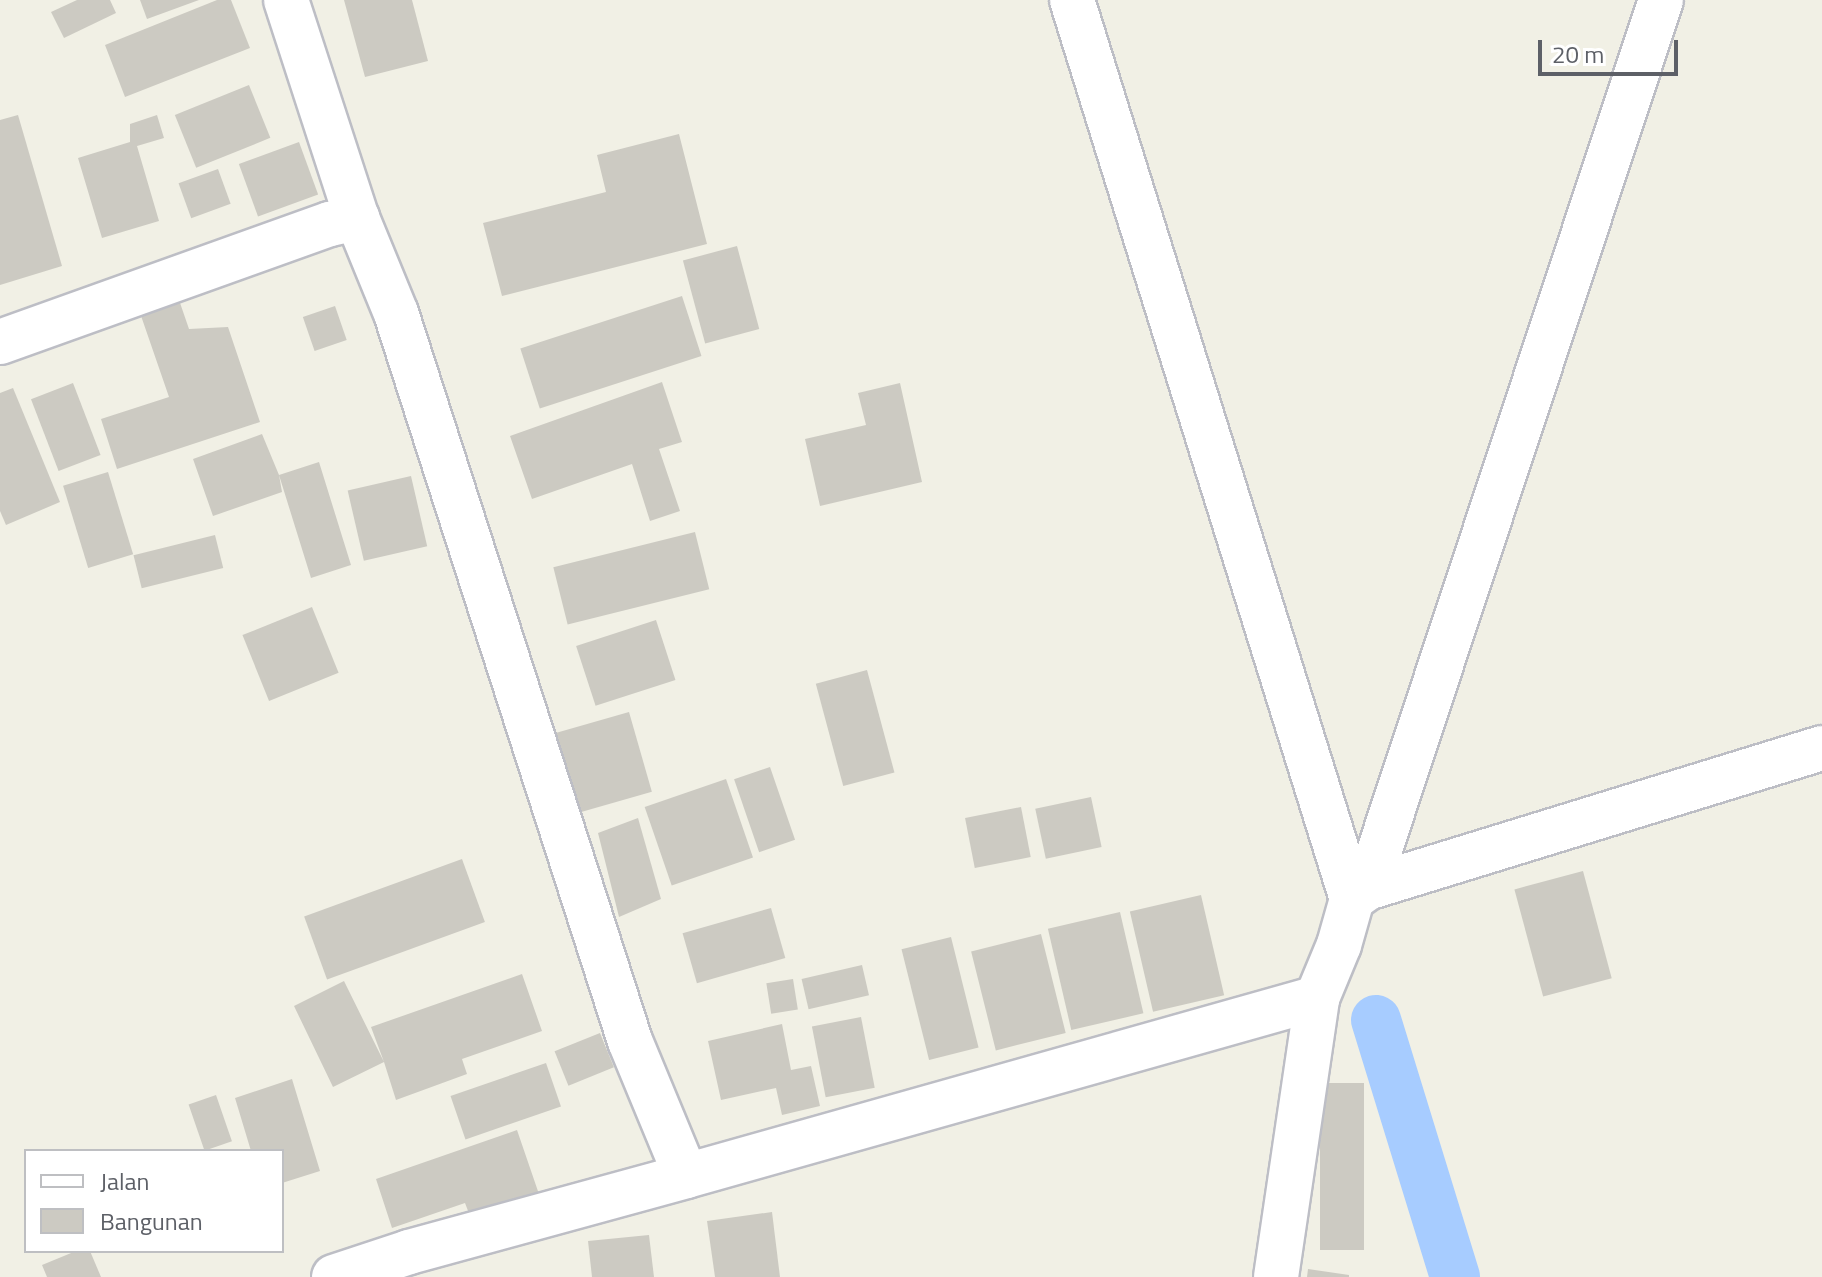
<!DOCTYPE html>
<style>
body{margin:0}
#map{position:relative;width:1822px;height:1277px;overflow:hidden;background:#f1f0e5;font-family:"Titillium Web",sans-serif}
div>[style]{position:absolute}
.canal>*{height:50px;margin:-25px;padding:0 25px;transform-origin:25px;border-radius:25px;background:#a7ccff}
.building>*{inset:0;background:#cccac2;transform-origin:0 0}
.roads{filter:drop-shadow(2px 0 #bdbec5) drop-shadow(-2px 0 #bdbec5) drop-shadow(0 2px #bdbec5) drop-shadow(0 -2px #bdbec5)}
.street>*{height:44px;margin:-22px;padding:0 22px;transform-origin:22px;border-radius:22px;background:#fff}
.secondary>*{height:44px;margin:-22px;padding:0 22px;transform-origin:22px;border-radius:22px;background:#fff}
span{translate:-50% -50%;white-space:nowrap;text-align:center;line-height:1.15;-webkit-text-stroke:7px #fff;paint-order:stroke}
.legend{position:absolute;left:24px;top:1149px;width:260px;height:104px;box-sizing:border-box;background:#fff;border:2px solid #bebfc2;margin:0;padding:10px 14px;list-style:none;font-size:24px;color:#5d6067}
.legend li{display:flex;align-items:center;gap:16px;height:40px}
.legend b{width:40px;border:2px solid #bebfc2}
.scale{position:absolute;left:1538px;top:40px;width:140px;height:36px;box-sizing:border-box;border:4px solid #5d6067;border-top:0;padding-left:10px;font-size:24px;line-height:28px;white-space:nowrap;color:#5d6067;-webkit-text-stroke:6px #fff;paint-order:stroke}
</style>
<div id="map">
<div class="canal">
<i style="left:1376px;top:1020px;width:269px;rotate:72.9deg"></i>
</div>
<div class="building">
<i style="clip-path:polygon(77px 0,110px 0,116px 13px,64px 38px,51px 12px)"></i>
<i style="clip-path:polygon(140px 0,199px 0,147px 19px)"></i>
<i style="clip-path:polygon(217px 0,231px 0,250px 48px,125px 97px,105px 45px)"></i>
<i style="clip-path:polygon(344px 0,412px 0,428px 61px,365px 77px)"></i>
<i style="left:249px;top:85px;width:57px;height:80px;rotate:68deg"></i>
<i style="clip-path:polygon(18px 115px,62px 266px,0 285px,0 120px)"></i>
<i style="clip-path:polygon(157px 115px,164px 138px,137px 146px,159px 221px,102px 238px,78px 158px,130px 142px,130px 124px)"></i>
<i style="clip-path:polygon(679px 134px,707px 244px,502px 296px,483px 223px,606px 192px,597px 155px)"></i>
<i style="left:299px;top:142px;width:56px;height:64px;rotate:70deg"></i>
<i style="left:218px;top:169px;width:37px;height:42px;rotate:70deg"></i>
<i style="left:737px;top:246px;width:86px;height:56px;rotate:75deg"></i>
<i style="left:682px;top:296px;width:63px;height:170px;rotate:72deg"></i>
<i style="clip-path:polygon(178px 297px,189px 329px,228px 327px,260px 422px,117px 469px,101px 419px,169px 397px,139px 310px)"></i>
<i style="left:335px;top:306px;width:36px;height:34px;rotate:71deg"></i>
<i style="clip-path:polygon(662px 382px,682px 442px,659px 449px,680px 511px,650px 521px,632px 464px,532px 499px,510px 436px)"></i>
<i style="left:73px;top:383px;width:77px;height:45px;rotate:69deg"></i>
<i style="clip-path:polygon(900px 383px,922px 482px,820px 506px,805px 439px,866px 425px,858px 393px)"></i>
<i style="clip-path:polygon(13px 388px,60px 502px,6px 525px,0 511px,0 393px)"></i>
<i style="clip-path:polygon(262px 434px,279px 475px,319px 462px,351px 565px,311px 578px,279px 475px,282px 492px,213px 516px,193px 459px)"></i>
<i style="left:108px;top:472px;width:86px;height:47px;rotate:73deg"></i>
<i style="left:411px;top:476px;width:72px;height:65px;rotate:77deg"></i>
<i style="left:695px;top:532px;width:59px;height:146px;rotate:76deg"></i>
<i style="left:215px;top:535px;width:34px;height:84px;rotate:76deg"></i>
<i style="left:312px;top:607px;width:71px;height:75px;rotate:68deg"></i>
<i style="left:656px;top:620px;width:63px;height:84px;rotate:72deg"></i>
<i style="left:867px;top:670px;width:106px;height:53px;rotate:75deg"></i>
<i style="left:629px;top:712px;width:83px;height:79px;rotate:74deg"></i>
<i style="left:770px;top:767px;width:77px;height:38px;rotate:71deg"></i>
<i style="left:726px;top:779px;width:83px;height:86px;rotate:71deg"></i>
<i style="left:1091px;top:797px;width:51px;height:57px;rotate:78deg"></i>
<i style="left:1021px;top:807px;width:51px;height:57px;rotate:79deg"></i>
<i style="clip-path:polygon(638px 818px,661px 899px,619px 917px,598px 833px)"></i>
<i style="left:462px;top:859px;width:67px;height:168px;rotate:70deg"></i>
<i style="left:1583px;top:871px;width:111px;height:71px;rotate:75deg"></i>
<i style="left:1201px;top:895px;width:103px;height:73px;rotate:77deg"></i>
<i style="left:771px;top:908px;width:52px;height:92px;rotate:74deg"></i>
<i style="left:1120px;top:912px;width:104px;height:74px;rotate:77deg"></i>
<i style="left:1041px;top:934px;width:102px;height:72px;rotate:76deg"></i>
<i style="left:951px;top:937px;width:114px;height:51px;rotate:76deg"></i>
<i style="left:862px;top:965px;width:31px;height:62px;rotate:77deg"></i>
<i style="clip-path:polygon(522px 974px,542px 1031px,462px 1059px,467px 1074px,396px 1100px,384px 1062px,333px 1087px,294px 1006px,344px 981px,384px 1062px,371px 1027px)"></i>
<i style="left:793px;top:979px;width:31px;height:27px;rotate:81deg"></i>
<i style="left:861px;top:1017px;width:72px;height:50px;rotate:79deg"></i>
<i style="clip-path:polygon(782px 1024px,791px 1070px,811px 1066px,820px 1106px,782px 1115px,776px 1088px,721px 1100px,708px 1041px)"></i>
<i style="left:600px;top:1033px;width:37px;height:49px;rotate:68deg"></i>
<i style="left:546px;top:1063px;width:46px;height:101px;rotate:71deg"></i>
<i style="clip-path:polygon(292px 1079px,320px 1171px,282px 1183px,282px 1151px,251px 1151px,235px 1098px)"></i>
<i style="left:1320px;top:1083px;width:44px;height:167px"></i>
<i style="left:216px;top:1095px;width:49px;height:29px;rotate:71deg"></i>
<i style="clip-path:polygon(517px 1130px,541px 1200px,473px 1224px,465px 1203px,392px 1228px,376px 1179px)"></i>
<i style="clip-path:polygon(772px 1212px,780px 1277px,715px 1277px,707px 1221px)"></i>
<i style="clip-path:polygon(649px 1235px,654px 1277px,592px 1277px,588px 1241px)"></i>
<i style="clip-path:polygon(76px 1251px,90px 1251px,101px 1277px,47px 1277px,42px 1265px)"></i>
<i style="clip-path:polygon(1308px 1269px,1349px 1275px,1349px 1277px,1307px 1277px)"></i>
</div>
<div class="roads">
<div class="street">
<i style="left:286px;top:0;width:229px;rotate:72deg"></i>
<i style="left:1072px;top:0;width:942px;rotate:72.7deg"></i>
<i style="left:1367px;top:888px;width:476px;rotate:-17.1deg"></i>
<i style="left:334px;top:1277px;width:79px;rotate:-18.4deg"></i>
<i style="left:409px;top:1252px;width:287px;rotate:-15.3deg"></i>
</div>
<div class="secondary">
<i style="left:0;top:342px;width:350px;rotate:-19.7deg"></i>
<i style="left:330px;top:224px;width:28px;rotate:-13deg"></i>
<i style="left:357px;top:218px;width:103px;rotate:67.7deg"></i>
<i style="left:396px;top:313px;width:765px;rotate:72.18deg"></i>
<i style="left:630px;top:1041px;width:146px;rotate:67.5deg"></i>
<i style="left:686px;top:1176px;width:656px;rotate:-15.75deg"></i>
<i style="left:1276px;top:1277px;width:282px;rotate:-81.6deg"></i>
<i style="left:1317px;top:998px;width:57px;rotate:-67.5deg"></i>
<i style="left:1339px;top:945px;width:48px;rotate:-74.2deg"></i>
<i style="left:1352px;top:899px;width:19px;rotate:-36deg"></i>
<i style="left:1367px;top:888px;width:935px;rotate:-71.68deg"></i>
</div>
</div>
<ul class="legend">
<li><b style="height:10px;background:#fff"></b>Jalan</li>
<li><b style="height:22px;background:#cccac2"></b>Bangunan</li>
</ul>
<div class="scale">20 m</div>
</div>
